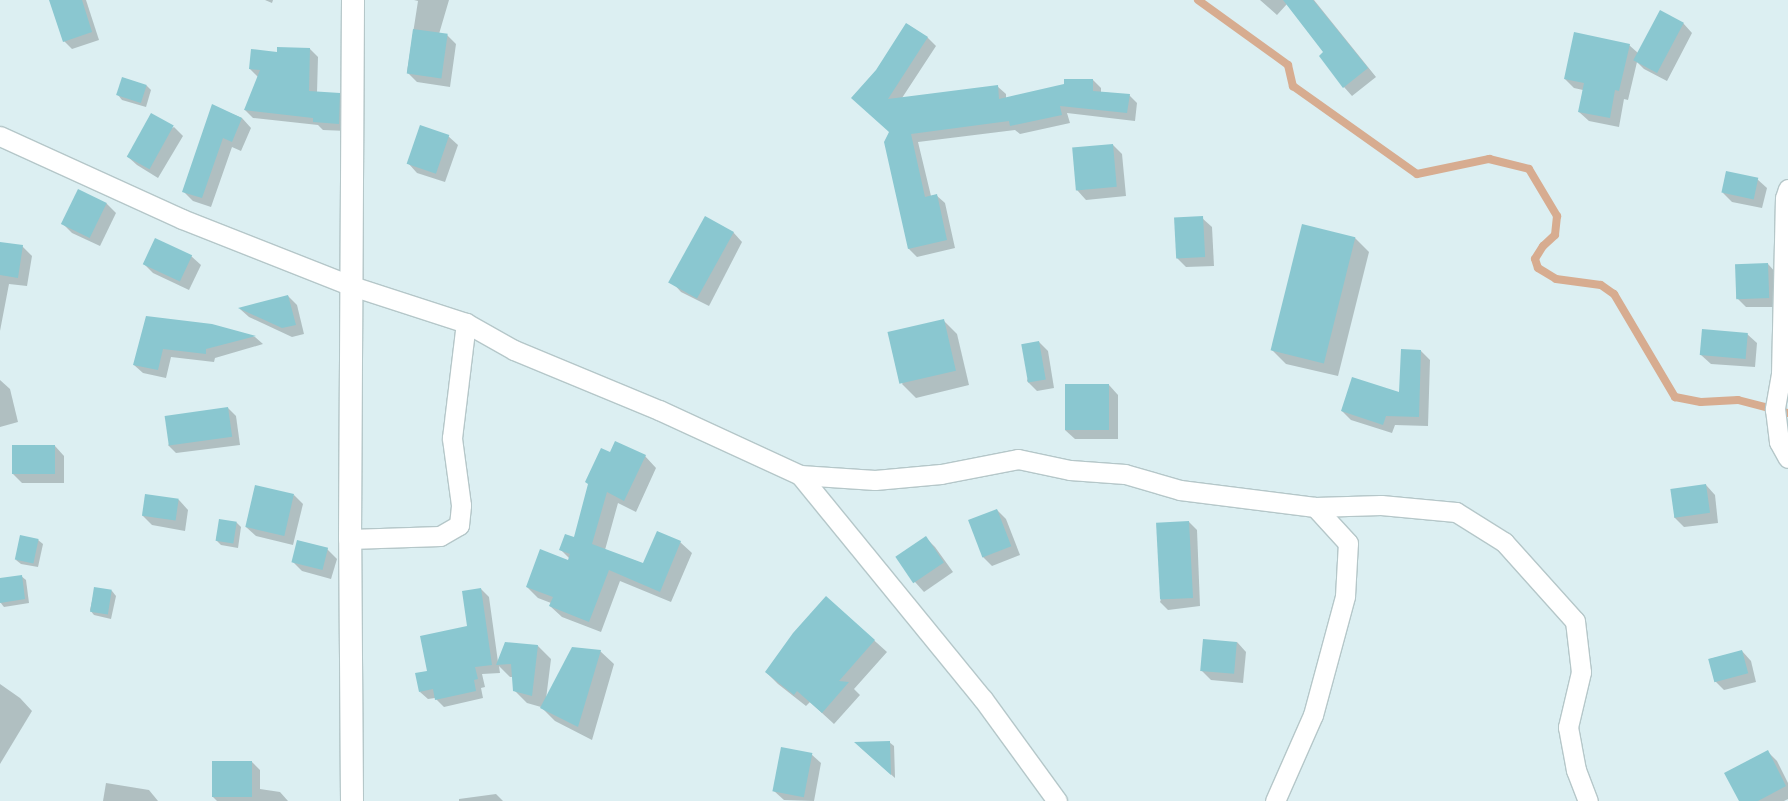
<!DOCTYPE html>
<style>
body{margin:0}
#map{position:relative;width:1788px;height:801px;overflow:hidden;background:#dceff2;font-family:"Golos Text",sans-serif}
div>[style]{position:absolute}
.shadow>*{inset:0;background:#0003}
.stream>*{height:8px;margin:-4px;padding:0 4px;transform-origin:4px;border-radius:4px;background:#d7ac90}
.building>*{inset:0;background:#8ac7d0;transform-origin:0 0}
.roads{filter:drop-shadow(1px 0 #b5c7c9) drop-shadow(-1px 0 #b5c7c9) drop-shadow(0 1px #b5c7c9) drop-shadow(0 -1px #b5c7c9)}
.minor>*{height:19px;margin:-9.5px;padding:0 9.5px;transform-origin:9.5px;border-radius:9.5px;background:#fff}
.tertiary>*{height:22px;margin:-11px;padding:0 11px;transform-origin:11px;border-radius:11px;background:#fff}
span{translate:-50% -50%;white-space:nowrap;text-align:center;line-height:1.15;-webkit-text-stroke:3px #eafcff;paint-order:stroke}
</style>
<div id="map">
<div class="shadow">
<i style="clip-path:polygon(51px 0,86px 0,99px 40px,72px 49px,64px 41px)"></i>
<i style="clip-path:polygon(265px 0,273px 0,272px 3px)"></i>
<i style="clip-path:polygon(414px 0,449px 0,439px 34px,447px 35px,456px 44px,450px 87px,417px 82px,407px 72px,418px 1px)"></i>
<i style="clip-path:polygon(1260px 0,1314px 0,1376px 77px,1352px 96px,1344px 87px,1325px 52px,1287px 4px,1277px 15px)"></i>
<i style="clip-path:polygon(1683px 23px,1692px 33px,1667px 81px,1644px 69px,1637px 62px,1628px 100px,1624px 99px,1619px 127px,1589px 121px,1579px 112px,1583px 90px,1574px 88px,1565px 79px,1629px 45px,1638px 53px)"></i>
<i style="clip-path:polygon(907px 24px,928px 38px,936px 46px,902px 98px,997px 86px,1006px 94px,1006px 98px,1093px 80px,1101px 88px,1101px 92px,1129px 95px,1137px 103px,1135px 121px,1067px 113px,1070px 123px,1020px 134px,1015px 130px,918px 142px,931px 196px,936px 195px,945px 203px,955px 248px,917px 257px,909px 249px,885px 142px,890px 132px,877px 70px)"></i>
<i style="clip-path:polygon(310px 49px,318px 57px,317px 93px,340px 94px,348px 102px,347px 131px,323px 130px,318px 125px,253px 118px,245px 110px,258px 77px,250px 69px,278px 53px)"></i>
<i style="clip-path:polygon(123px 78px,147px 86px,151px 90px,146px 107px,122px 100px,118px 95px)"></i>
<i style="clip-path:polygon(213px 106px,242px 118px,251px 128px,241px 151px,232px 147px,211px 207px,193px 201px,183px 191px)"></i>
<i style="clip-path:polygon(174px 127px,183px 136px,158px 178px,137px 165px,127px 156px)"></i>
<i style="clip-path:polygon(448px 136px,458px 145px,445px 182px,417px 173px,408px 163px)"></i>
<i style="clip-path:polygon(1113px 145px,1122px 154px,1126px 196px,1086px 200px,1077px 190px)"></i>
<i style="clip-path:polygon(1757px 179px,1767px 188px,1762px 208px,1732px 202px,1723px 193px)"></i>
<i style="clip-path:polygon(106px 203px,116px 213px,100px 246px,72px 233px,63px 224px)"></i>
<i style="clip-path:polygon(1202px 218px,1212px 227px,1214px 266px,1186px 267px,1177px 258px)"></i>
<i style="clip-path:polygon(1303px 226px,1355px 238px,1369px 252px,1338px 376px,1286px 364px,1272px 350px)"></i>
<i style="clip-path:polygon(733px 232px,742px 242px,709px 306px,681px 292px,672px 282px)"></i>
<i style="clip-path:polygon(0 243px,22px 246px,32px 256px,27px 286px,9px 284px,0 331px)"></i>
<i style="clip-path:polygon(191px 256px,201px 265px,189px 290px,153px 273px,144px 264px)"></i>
<i style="clip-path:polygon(1768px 264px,1777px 274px,1778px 307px,1746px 307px,1736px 297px)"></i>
<i style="clip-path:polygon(288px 296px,297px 305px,304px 334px,292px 337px,249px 317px,240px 309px)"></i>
<i style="clip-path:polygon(147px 318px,212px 325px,255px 337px,263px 344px,215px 358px,214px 362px,171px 357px,166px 378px,143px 373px,134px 365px)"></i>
<i style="clip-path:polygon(943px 320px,957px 334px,969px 385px,916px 398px,902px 384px)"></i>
<i style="clip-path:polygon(1747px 334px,1757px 343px,1755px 367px,1711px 364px,1701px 355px)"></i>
<i style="clip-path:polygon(1039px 342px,1048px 351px,1054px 388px,1037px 391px,1027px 381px)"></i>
<i style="clip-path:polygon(1402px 351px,1421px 351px,1430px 360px,1428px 426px,1395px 425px,1392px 433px,1351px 420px,1342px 411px,1400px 394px)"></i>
<i style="clip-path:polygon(0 380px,10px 389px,18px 422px,0 427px)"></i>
<i style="clip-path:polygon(1109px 385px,1118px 395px,1118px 439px,1075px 439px,1065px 430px)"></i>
<i style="clip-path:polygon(228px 408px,236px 416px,240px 445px,176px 453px,168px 445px)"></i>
<i style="clip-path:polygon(55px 446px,64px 456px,64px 483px,22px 483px,13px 474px)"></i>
<i style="clip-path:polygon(610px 454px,645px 456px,656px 468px,636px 512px,618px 503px,605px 550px,644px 564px,680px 542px,692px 553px,671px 602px,620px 581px,601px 632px,562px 617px,550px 606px,551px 603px,538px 598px,527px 587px,569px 561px,570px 559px,560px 549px,575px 538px)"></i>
<i style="clip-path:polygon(1706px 485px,1715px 495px,1718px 523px,1684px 527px,1674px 517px)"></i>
<i style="clip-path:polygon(146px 495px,179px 500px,188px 510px,185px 531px,152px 525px,143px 516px)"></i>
<i style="clip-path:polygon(294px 495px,303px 504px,293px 545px,256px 536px,246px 527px)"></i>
<i style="clip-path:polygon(997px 510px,1006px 519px,1020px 555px,992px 566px,983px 557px)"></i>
<i style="clip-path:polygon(220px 520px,237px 523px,241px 527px,238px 548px,221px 545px,216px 540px)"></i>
<i style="clip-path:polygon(1189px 522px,1197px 530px,1200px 606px,1168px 610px,1160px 602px)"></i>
<i style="clip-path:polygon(926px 538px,935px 547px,953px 572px,924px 592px,915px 582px,898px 557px)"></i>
<i style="clip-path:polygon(38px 540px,43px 544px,38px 567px,21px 564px,16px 560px)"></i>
<i style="clip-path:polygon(327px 549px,337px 559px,331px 579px,302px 571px,292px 561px)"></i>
<i style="clip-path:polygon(21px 576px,26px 580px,29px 603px,4px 607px,0 602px,0 579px)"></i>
<i style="clip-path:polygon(95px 588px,112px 591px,116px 596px,111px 619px,94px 615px,90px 610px)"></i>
<i style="clip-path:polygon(481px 589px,489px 597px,498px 662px,538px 646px,551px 659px,546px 699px,600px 651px,614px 664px,592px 740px,555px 721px,541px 707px,527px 703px,514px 690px,513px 677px,510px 677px,499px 666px,500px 673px,482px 674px,485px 687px,481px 688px,483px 698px,444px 707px,435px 698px,428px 699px,420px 692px,429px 672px,468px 627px)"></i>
<i style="clip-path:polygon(826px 597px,887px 652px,854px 689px,860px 695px,834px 724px,810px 702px,806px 706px,778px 684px,766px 672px)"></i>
<i style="clip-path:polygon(1237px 642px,1246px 652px,1243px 683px,1211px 680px,1202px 671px)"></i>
<i style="clip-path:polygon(1742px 651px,1751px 661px,1756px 682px,1724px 690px,1715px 681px,1710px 659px)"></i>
<i style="clip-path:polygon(0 684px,20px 698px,32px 711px,0 764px)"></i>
<i style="clip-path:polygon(889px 742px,894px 746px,895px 778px,860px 747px)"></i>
<i style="clip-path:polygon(1767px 751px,1777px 761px,1788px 783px,1788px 799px,1784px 801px,1740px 801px)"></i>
<i style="clip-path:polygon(811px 754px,821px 763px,814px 801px,784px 800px,774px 791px)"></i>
<i style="clip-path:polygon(252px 762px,260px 770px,260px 789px,280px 792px,288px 801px,217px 801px,213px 797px)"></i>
<i style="clip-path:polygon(106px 783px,149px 790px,158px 801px,103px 801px)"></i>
<i style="clip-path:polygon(496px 794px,503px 801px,459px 801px,459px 799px)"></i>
</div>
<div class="stream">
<i style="left:1198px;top:0;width:111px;rotate:35.8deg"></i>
<i style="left:1288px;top:65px;width:22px;rotate:77deg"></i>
<i style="left:1293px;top:86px;width:152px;rotate:35.4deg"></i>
<i style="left:1417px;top:174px;width:74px;rotate:-11.8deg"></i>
<i style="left:1489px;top:159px;width:41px;rotate:14deg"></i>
<i style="left:1529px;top:169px;width:55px;rotate:59.2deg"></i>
<i style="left:1557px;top:216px;width:19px;rotate:96deg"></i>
<i style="left:1555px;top:235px;width:16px;rotate:137deg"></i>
<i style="left:1543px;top:246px;width:15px;rotate:122deg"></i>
<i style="left:1535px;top:259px;width:9px;rotate:72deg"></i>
<i style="left:1538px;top:268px;width:21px;rotate:31deg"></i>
<i style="left:1556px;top:279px;width:45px;rotate:7.6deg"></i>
<i style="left:1601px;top:285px;width:16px;rotate:35deg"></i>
<i style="left:1614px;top:294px;width:120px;rotate:59.4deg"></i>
<i style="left:1675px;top:397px;width:26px;rotate:11deg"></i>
<i style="left:1701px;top:402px;width:37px;rotate:-3deg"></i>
<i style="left:1738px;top:400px;width:52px;rotate:14.6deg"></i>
</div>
<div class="building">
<i style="clip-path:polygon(49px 0,82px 0,92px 32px,63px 42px)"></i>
<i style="clip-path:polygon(1283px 0,1313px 0,1368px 68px,1343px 88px,1319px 56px,1323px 52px)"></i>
<i style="left:1660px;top:10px;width:27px;height:57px;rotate:28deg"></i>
<i style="clip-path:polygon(906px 23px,928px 37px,888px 99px,998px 85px,999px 99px,1064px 84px,1064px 79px,1093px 79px,1093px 91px,1130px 94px,1127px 113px,1060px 106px,1062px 115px,1010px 126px,1009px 121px,911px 134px,925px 197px,937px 194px,947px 240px,908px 249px,884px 142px,889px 132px,851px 98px,876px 70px)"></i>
<i style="left:413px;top:29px;width:35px;height:45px;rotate:8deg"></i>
<i style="clip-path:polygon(1574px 32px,1630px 44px,1619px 91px,1615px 90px,1610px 118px,1578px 112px,1584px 83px,1564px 79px)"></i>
<i style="clip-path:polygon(277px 47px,310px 48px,309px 91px,340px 93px,339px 124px,313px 122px,313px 118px,244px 110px,260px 70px,249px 69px,251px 49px,277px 52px)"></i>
<i style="left:122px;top:77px;width:26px;height:19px;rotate:18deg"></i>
<i style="clip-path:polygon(212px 104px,242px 118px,232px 142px,223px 138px,202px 198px,182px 192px)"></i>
<i style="left:151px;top:113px;width:26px;height:50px;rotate:29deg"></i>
<i style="left:420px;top:125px;width:31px;height:41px;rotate:19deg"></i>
<i style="left:1113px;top:144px;width:43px;height:41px;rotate:85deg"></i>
<i style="left:1726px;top:171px;width:33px;height:22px;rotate:12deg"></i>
<i style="left:78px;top:189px;width:32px;height:39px;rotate:26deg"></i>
<i style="left:705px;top:216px;width:33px;height:76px;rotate:29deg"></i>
<i style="left:1203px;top:216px;width:41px;height:29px;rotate:87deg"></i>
<i style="left:1302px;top:224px;width:55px;height:130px;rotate:14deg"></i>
<i style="left:155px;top:238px;width:41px;height:29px;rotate:25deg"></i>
<i style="clip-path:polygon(0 242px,23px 245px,18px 278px,0 275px)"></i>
<i style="left:1768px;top:263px;width:35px;height:33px;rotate:88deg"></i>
<i style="clip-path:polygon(288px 295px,296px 325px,282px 328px,238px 308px)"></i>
<i style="clip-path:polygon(146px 316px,212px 324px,256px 336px,206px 349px,206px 354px,163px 349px,158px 370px,133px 365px)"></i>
<i style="left:944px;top:319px;width:53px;height:58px;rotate:77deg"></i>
<i style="left:1702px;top:329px;width:46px;height:26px;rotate:5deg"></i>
<i style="left:1039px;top:341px;width:39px;height:18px;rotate:80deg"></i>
<i style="clip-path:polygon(1401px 349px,1421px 350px,1419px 417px,1386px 416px,1383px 425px,1341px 411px,1352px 377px,1399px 392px)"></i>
<i style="left:1065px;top:384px;width:44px;height:46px"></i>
<i style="left:228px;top:407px;width:30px;height:64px;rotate:82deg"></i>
<i style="clip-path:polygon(615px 441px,646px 455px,624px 501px,607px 492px,592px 544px,643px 563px,657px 531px,681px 541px,660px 592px,609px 570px,589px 622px,549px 606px,553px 597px,526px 587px,540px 549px,568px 560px,570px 554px,559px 550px,565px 534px,574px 537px,588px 484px,585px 482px,601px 448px,610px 452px)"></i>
<i style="left:12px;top:445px;width:43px;height:29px"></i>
<i style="left:1706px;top:484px;width:29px;height:36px;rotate:82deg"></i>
<i style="left:255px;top:485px;width:40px;height:43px;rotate:13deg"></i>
<i style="left:145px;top:494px;width:34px;height:22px;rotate:8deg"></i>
<i style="left:997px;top:509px;width:40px;height:31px;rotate:69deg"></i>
<i style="left:219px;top:519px;width:18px;height:22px;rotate:9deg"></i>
<i style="left:1189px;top:521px;width:77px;height:33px;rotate:87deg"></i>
<i style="left:20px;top:535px;width:19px;height:25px;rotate:12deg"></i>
<i style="left:926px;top:536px;width:32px;height:37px;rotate:56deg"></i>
<i style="left:297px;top:540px;width:32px;height:23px;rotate:14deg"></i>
<i style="clip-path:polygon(22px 575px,25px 599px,0 603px,0 578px)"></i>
<i style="left:94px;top:587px;width:18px;height:25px;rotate:9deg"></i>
<i style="clip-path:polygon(481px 588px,492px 665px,475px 667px,478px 679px,474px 680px,476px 691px,435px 700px,433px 689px,419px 692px,415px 673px,427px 671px,420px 636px,467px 626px,462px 591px)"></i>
<i style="clip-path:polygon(826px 596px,875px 640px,839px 681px,849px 682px,822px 713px,797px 691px,794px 695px,765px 672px,793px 633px)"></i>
<i style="left:1203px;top:639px;width:34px;height:32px;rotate:5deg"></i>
<i style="clip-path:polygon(505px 642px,538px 645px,532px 696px,513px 691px,511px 664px,496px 665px)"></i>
<i style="clip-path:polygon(572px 647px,601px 650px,578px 727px,540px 708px)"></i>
<i style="left:1742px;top:650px;width:24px;height:35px;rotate:75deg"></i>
<i style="clip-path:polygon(890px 741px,891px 775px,854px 742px)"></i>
<i style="left:781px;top:747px;width:32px;height:45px;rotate:11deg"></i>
<i style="clip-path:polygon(1768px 750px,1786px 786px,1758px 801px,1739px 801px,1724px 773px)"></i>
<i style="left:212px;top:761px;width:40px;height:36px"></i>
</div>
<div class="roads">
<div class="minor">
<i style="left:0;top:136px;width:200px;rotate:24.5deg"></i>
<i style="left:182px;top:219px;width:183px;rotate:21.5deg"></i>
<i style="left:352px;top:286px;width:120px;rotate:18deg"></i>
<i style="left:466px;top:323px;width:55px;rotate:29.4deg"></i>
<i style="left:514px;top:350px;width:157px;rotate:22.5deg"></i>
<i style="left:659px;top:410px;width:155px;rotate:24.7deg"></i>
<i style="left:800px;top:475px;width:75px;rotate:3.8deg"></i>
<i style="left:875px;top:480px;width:66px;rotate:-5.2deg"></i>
<i style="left:941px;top:474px;width:78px;rotate:-11deg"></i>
<i style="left:1018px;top:459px;width:53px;rotate:11.9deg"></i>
<i style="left:1070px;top:470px;width:55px;rotate:4.2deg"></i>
<i style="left:1125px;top:474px;width:57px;rotate:16.2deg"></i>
<i style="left:1180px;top:490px;width:136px;rotate:7.2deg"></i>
<i style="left:1315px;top:507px;width:66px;rotate:-1.7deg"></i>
<i style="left:1381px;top:505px;width:75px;rotate:5.3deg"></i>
<i style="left:1456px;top:512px;width:57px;rotate:32deg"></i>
<i style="left:1504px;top:542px;width:106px;rotate:48.1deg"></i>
<i style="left:1575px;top:621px;width:51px;rotate:83.3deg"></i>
<i style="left:1581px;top:672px;width:57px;rotate:103.3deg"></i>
<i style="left:1568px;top:727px;width:44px;rotate:79.5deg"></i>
<i style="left:1576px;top:770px;width:33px;rotate:69deg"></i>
<i style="left:1788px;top:189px;width:9px;rotate:108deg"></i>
<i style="left:1785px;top:198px;width:176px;rotate:91.3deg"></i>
<i style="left:1781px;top:374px;width:36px;rotate:100deg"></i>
<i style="left:1775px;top:409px;width:33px;rotate:83deg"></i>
<i style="left:1779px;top:442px;width:18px;rotate:61deg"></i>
<i style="left:800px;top:475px;width:289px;rotate:50.8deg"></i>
<i style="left:983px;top:699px;width:126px;rotate:54deg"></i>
<i style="left:350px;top:539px;width:90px;rotate:-1.9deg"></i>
<i style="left:440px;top:536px;width:22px;rotate:-30deg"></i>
<i style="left:459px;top:525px;width:20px;rotate:-84deg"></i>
<i style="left:461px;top:505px;width:68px;rotate:-97.7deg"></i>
<i style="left:452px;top:438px;width:116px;rotate:-83.1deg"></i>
<i style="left:1275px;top:801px;width:94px;rotate:-66.2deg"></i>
<i style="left:1313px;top:715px;width:123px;rotate:-74.9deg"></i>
<i style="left:1345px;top:596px;width:53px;rotate:-86.8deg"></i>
<i style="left:1348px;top:543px;width:49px;rotate:-132.5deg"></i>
</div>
<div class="tertiary">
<i style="left:352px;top:801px;width:262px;rotate:-90.4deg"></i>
<i style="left:350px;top:539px;width:539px;rotate:-89.68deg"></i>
</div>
</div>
</div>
